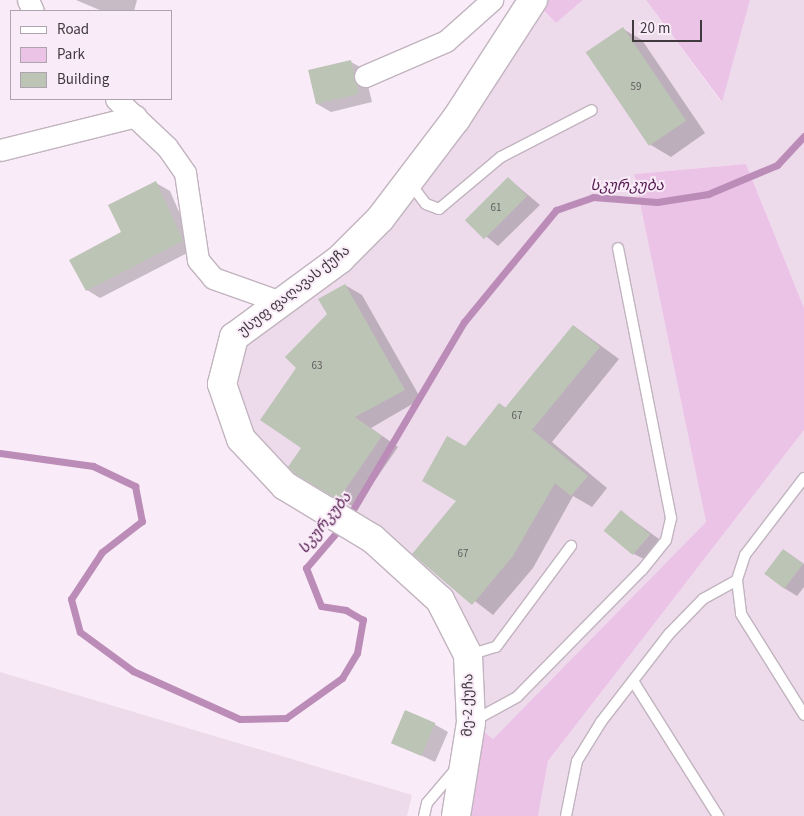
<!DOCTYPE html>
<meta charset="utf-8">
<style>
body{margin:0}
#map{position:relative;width:804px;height:816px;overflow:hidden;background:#f9ebf7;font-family:"Source Sans 3","Noto Sans Georgian",sans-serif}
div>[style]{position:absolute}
.built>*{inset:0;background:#eddaeb}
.green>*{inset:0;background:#eac3e6}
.shadow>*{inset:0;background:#0003}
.stream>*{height:7px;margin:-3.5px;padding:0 3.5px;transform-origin:3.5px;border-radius:3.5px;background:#bc8cb8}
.building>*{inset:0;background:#bcc4b6;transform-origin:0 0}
.roads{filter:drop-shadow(1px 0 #c1b4bf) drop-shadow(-1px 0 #c1b4bf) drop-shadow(0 1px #c1b4bf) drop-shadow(0 -1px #c1b4bf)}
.lane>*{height:10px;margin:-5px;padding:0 5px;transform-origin:5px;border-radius:5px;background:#fff}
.street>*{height:21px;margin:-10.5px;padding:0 10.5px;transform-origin:10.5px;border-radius:10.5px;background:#fff}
.secondary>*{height:28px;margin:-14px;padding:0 14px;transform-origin:14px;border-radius:14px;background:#fff}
span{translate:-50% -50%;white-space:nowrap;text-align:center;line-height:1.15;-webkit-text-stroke:4px #f9ebf7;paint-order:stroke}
.number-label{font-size:11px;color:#5f5c5d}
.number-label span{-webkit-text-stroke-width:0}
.street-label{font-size:14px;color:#403a3f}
.water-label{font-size:15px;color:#541b52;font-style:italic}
.legend{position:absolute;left:10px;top:10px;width:162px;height:90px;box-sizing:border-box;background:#f9ebf7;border:1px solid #afa4ad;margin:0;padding:6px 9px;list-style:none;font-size:15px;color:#403a3f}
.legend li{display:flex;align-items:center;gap:10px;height:25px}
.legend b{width:25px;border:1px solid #afa4ad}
.scale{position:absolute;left:632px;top:20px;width:70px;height:22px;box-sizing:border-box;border:2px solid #403a3f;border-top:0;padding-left:6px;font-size:15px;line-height:18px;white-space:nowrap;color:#403a3f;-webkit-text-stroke:4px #f9ebf7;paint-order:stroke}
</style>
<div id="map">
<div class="built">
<i style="clip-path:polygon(583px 0,646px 0,721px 102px,750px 0,804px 0,804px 308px,746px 164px,634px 174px,706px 522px,493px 739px,471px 722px,440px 600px,285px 486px,222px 384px,234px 337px,340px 259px,532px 1px,556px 23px)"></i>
<i style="clip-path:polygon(804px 430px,804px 816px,538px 816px,548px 761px)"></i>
<i style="clip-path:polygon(0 672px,412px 795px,407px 816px,0 816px)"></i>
</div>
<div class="green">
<i style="clip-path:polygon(533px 0,583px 0,556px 23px)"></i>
<i style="clip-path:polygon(646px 0,750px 0,722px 102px)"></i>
<i style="clip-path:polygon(746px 164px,804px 308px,804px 430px,548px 761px,538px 816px,456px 816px,471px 722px,493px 739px,706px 522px,634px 174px)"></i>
</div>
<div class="shadow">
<i style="clip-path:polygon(76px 0,137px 0,134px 11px,102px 11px)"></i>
<i style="clip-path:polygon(623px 29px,642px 40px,705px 133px,671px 157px,651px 145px)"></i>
<i style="clip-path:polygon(351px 62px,364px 69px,372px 102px,331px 112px,317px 104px)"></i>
<i style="clip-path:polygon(508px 178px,540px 205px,498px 246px,466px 220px)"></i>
<i style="clip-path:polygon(156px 183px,170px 191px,195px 249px,100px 298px,87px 290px)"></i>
<i style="clip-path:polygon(345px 285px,362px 295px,421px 399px,371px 428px,398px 447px,356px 508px,339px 499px,303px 448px,297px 368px)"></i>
<i style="clip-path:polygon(574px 326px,619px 359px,552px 442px,607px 488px,592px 507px,573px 496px,533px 568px,493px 615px,414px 554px,458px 501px,465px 448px,500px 404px,506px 408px)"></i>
<i style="clip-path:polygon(622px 512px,663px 542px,648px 561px,634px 554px)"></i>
<i style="clip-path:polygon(784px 550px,804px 564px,804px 587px,797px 596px,784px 588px)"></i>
<i style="clip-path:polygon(434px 724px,448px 732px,435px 762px,393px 742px)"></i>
</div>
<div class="stream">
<i style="left:0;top:453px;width:94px;rotate:8deg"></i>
<i style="left:93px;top:466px;width:47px;rotate:25.5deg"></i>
<i style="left:135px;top:486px;width:36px;rotate:79deg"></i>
<i style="left:142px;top:521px;width:51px;rotate:142.2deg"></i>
<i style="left:102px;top:552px;width:56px;rotate:123.4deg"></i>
<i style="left:71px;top:599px;width:34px;rotate:75deg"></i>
<i style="left:80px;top:632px;width:66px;rotate:36.3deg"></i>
<i style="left:133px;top:671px;width:117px;rotate:24.2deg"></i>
<i style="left:240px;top:719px;width:46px;rotate:-1.2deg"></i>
<i style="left:286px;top:718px;width:69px;rotate:-35.5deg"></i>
<i style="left:342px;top:678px;width:29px;rotate:-59deg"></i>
<i style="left:357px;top:653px;width:34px;rotate:-80deg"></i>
<i style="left:363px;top:620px;width:20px;rotate:-150deg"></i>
<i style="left:346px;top:610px;width:25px;rotate:-171deg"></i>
<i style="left:321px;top:606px;width:41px;rotate:-111.5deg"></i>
<i style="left:306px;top:568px;width:54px;rotate:-49.5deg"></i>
<i style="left:348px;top:518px;width:228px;rotate:-59.4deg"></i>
<i style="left:464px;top:322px;width:145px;rotate:-50.6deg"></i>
<i style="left:556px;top:210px;width:39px;rotate:-19deg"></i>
<i style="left:593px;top:197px;width:64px;rotate:4.5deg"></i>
<i style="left:657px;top:202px;width:52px;rotate:-8.9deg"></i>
<i style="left:708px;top:194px;width:75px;rotate:-22.8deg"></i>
<i style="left:777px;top:165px;width:40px;rotate:-47deg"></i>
</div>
<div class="building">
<i style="left:623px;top:27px;width:113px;height:45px;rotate:56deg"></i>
<i style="left:351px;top:60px;width:35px;height:44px;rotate:77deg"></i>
<i style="left:508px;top:177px;width:27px;height:61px;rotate:45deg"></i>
<i style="clip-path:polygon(156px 181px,183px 241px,86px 291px,69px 260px,121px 232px,108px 205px)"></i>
<i style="clip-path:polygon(345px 284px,405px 390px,355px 417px,382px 436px,338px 500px,295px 474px,288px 467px,301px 448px,260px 420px,296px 368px,285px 357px,327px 314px,318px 299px)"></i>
<i style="clip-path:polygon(573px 325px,600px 347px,532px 430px,588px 476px,571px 496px,555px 483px,513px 556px,472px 605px,412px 554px,456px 501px,422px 481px,447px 436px,465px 446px,499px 403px,505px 408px)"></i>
<i style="left:621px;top:510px;width:38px;height:27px;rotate:40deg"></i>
<i style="left:783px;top:549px;width:25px;height:31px;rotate:37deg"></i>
<i style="left:405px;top:710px;width:33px;height:36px;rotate:23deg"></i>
</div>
<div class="roads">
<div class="lane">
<i style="left:410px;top:183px;width:26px;rotate:53deg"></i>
<i style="left:426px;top:204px;width:14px;rotate:21deg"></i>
<i style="left:439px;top:209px;width:81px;rotate:-40deg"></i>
<i style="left:501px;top:157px;width:102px;rotate:-27.3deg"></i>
<i style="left:804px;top:478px;width:97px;rotate:127.5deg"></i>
<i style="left:745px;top:555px;width:26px;rotate:108deg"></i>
<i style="left:737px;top:580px;width:34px;rotate:83deg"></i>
<i style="left:741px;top:614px;width:119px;rotate:58deg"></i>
<i style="left:469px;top:655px;width:28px;rotate:-17deg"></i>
<i style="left:496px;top:647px;width:126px;rotate:-53.4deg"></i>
<i style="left:633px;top:681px;width:160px;rotate:57.8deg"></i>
<i style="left:473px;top:721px;width:50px;rotate:-28.6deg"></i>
<i style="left:517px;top:697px;width:178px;rotate:-45.5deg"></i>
<i style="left:642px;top:570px;width:38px;rotate:-51deg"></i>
<i style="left:666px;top:540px;width:23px;rotate:-77deg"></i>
<i style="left:671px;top:518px;width:275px;rotate:-101.1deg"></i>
<i style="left:424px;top:816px;width:13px;rotate:-77deg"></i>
<i style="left:427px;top:803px;width:43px;rotate:-49.7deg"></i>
<i style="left:566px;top:816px;width:56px;rotate:-78.7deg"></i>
<i style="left:577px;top:761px;width:46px;rotate:-58.4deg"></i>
<i style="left:601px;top:722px;width:111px;rotate:-52.3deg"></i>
<i style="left:669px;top:634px;width:49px;rotate:-45.8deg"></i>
<i style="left:703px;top:599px;width:39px;rotate:-29deg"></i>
</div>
<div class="street">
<i style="left:28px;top:0;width:12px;rotate:66deg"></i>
<i style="left:365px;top:76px;width:88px;rotate:-23.4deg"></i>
<i style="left:446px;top:41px;width:62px;rotate:-41.7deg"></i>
<i style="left:116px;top:99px;width:70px;rotate:43.3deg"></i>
<i style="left:167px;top:147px;width:32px;rotate:55deg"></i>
<i style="left:185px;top:173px;width:88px;rotate:81.5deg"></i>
<i style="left:198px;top:260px;width:23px;rotate:50deg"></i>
<i style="left:213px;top:278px;width:69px;rotate:19.5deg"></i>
<i style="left:0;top:150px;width:140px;rotate:-14deg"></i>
</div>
<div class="secondary">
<i style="left:456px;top:816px;width:95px;rotate:-80.9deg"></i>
<i style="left:471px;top:722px;width:67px;rotate:-92.6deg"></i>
<i style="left:468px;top:655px;width:62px;rotate:-117deg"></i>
<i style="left:440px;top:600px;width:91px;rotate:-137.7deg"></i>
<i style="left:373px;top:539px;width:103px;rotate:-148.9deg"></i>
<i style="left:285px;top:486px;width:64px;rotate:-133.1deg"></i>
<i style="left:241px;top:439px;width:58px;rotate:-109.1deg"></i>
<i style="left:222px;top:384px;width:49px;rotate:-75.7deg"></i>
<i style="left:234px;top:337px;width:132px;rotate:-36.3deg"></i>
<i style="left:340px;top:259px;width:57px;rotate:-45deg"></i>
<i style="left:380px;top:219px;width:126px;rotate:-52.8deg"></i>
<i style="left:456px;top:119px;width:142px;rotate:-57.1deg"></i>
</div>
</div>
<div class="number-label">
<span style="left:636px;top:87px">59</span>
<span style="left:496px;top:208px">61</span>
<span style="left:317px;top:366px">63</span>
<span style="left:517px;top:416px">67</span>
<span style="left:463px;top:554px">67</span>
</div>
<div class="street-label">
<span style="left:294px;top:291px;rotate:-38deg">უსუფ ფაღავას ქუჩა</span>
<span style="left:468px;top:705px;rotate:-89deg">მე-2 ქუჩა</span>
</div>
<div class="water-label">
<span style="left:627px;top:186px">სკურკუბა</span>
<span style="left:325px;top:523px;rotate:-51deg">სკურკუბა</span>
</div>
<ul class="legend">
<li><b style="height:6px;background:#fff"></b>Road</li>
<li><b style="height:14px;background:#eac3e6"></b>Park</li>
<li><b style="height:14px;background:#bcc4b6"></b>Building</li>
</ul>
<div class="scale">20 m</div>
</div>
